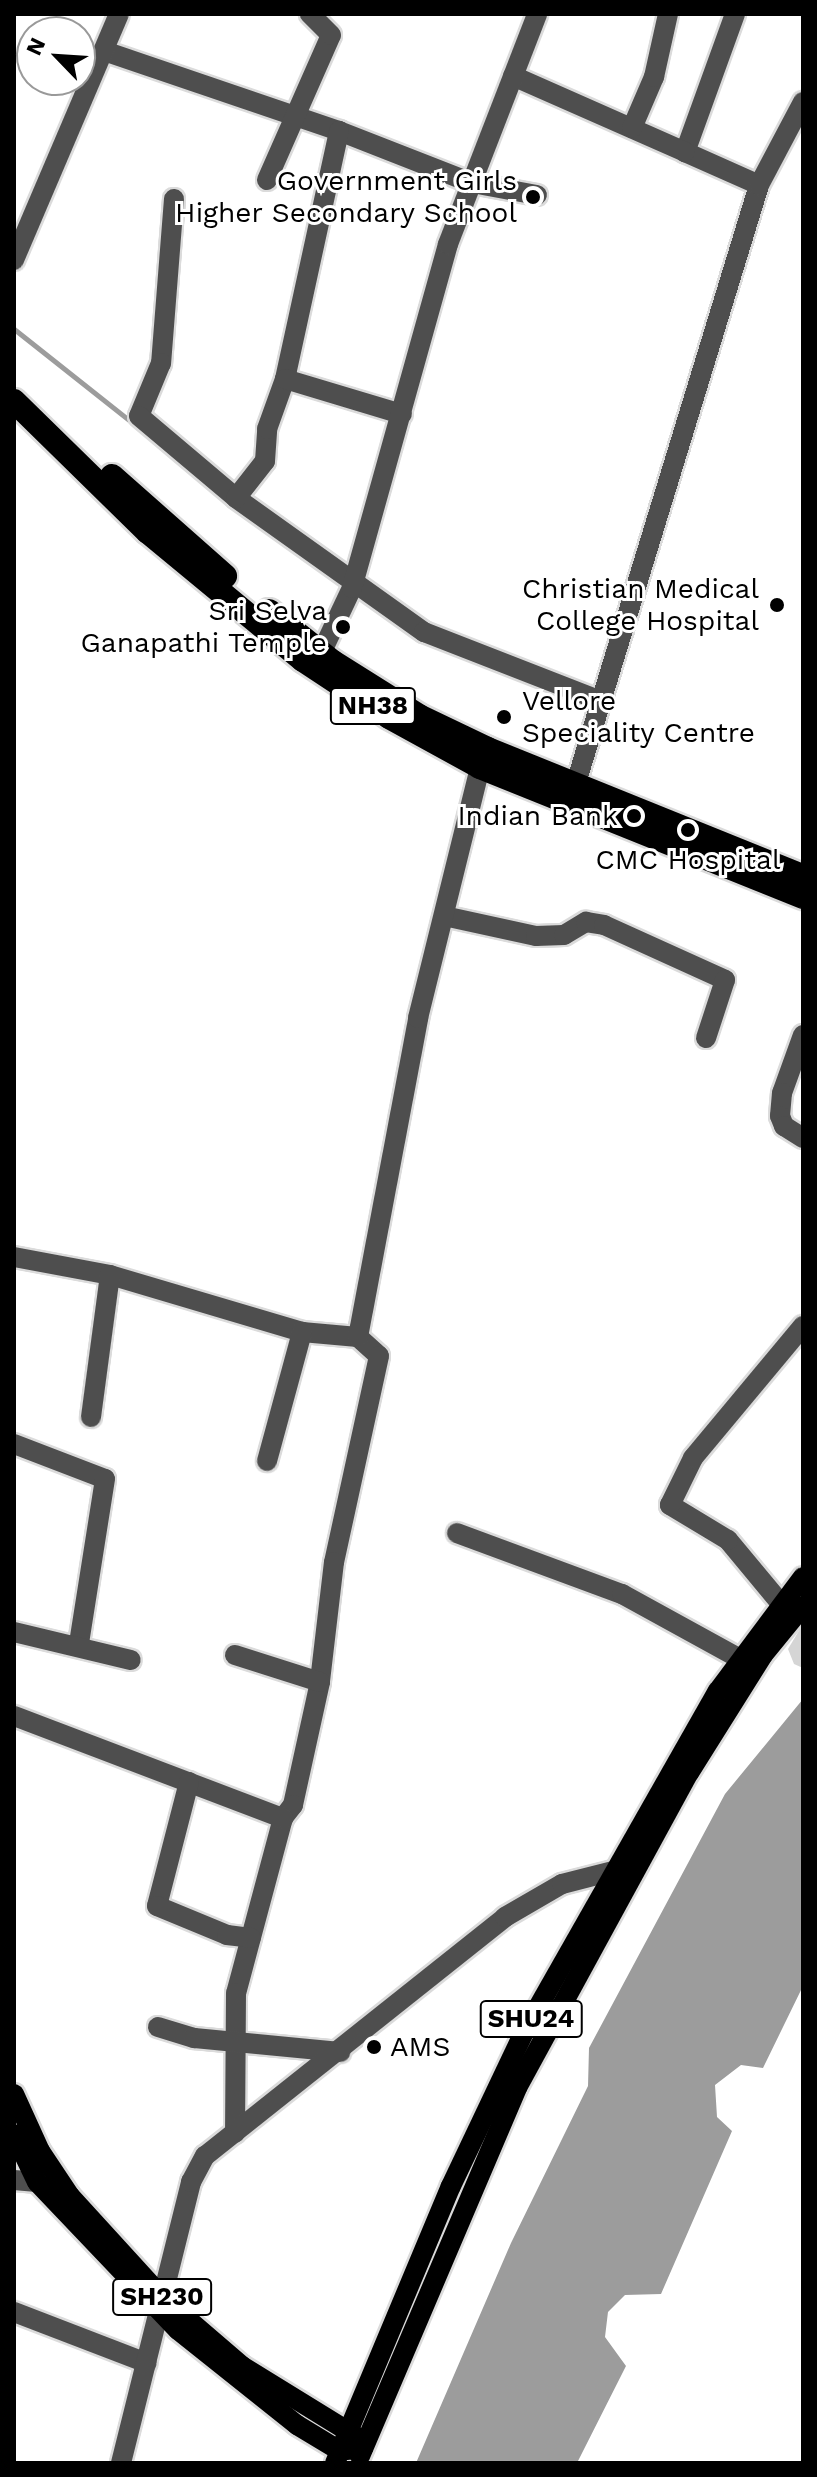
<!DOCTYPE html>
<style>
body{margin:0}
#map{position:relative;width:817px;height:2477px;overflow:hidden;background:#fff;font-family:"Work Sans",sans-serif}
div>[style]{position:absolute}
.green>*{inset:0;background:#d5d5d5}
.water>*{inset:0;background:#9c9c9c}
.stream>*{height:5px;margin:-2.5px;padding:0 2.5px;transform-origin:2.5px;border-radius:2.5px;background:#9c9c9c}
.roads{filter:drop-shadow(2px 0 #dbdbdb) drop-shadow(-2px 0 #dbdbdb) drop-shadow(0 2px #dbdbdb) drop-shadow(0 -2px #dbdbdb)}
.minor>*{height:20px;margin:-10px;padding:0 10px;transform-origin:10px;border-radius:10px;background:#4e4e4e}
.major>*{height:20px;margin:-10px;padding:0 10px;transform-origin:10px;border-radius:10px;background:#000}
.highway>*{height:24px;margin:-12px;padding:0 12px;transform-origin:12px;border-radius:12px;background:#000}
.dots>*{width:22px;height:22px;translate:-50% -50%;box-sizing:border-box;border:4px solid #fff;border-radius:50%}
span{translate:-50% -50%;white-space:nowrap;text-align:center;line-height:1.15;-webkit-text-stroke:6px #fff;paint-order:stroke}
.shield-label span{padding:2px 6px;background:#fff;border:2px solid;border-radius:6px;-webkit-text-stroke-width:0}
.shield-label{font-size:26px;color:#000;font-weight:700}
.poi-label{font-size:28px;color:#000}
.right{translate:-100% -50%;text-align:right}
.left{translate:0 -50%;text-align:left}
.frame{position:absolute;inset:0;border:16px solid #000;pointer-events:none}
.north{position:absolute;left:16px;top:16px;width:80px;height:80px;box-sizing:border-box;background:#fff;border:2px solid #999;border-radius:50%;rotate:295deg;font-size:22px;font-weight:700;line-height:32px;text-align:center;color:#000}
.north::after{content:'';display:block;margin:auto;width:28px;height:36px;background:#000;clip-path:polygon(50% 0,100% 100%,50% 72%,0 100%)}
</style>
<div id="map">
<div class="green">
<i style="clip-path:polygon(803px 1624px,803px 1668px,794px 1664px,788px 1649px)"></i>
</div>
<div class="water">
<i style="clip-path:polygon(803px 1699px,803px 1986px,763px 2068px,741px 2065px,715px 2085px,717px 2117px,732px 2131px,661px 2294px,625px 2295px,608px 2312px,605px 2337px,626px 2366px,577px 2463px,416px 2463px,511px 2243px,588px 2086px,589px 2048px,725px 1794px)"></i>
</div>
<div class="stream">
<i style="left:14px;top:329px;width:154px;rotate:38.4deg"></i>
</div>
<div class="roads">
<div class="minor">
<i style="left:735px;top:14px;width:147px;rotate:109.9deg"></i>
<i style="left:685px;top:152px;width:81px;rotate:24deg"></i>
<i style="left:104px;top:51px;width:248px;rotate:18.8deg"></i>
<i style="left:339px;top:131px;width:143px;rotate:21.4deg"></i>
<i style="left:472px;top:183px;width:66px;rotate:10.5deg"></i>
<i style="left:513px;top:76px;width:188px;rotate:23.8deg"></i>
<i style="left:632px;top:128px;width:56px;rotate:-66.7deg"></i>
<i style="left:654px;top:77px;width:65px;rotate:-77.5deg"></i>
<i style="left:267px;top:180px;width:158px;rotate:-66.2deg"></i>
<i style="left:331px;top:35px;width:30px;rotate:-135deg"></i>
<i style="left:174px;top:199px;width:165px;rotate:94.5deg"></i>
<i style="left:161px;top:363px;width:57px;rotate:112.5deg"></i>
<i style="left:139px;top:416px;width:127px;rotate:40.2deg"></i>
<i style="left:236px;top:498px;width:231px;rotate:35.5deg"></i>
<i style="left:424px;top:632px;width:190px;rotate:21.3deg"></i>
<i style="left:14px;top:260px;width:267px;rotate:-66.9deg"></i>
<i style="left:285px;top:379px;width:254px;rotate:-77.7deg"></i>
<i style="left:236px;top:498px;width:47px;rotate:-51.9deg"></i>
<i style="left:265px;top:461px;width:32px;rotate:-86deg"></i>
<i style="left:267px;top:429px;width:53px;rotate:-70.2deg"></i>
<i style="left:285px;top:379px;width:122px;rotate:16.7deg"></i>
<i style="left:316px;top:664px;width:84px;rotate:-64.7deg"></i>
<i style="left:352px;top:588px;width:357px;rotate:-74.4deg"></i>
<i style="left:448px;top:244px;width:247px;rotate:-68.8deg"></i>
<i style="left:576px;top:783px;width:625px;rotate:-72.98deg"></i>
<i style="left:759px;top:185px;width:94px;rotate:-62.1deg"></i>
<i style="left:444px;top:916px;width:94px;rotate:12.3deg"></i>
<i style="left:536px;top:936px;width:28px;rotate:-2deg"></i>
<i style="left:564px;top:935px;width:26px;rotate:-31deg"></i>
<i style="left:586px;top:922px;width:18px;rotate:9deg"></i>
<i style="left:604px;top:925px;width:133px;rotate:24.4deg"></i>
<i style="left:725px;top:980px;width:61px;rotate:108.1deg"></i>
<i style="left:803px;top:1035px;width:62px;rotate:109.9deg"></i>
<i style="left:782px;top:1093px;width:23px;rotate:95deg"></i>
<i style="left:780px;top:1116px;width:11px;rotate:68deg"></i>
<i style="left:784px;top:1126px;width:22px;rotate:32deg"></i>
<i style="left:14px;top:1257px;width:98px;rotate:10.6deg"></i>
<i style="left:110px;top:1275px;width:200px;rotate:16.5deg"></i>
<i style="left:302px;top:1332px;width:56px;rotate:5.1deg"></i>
<i style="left:358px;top:1337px;width:28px;rotate:42deg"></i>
<i style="left:379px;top:1356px;width:211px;rotate:102.3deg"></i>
<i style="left:334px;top:1562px;width:121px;rotate:96.7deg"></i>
<i style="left:320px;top:1682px;width:126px;rotate:102.4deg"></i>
<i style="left:293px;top:1805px;width:16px;rotate:128deg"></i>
<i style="left:283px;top:1818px;width:181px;rotate:105deg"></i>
<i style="left:236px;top:1993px;width:140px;rotate:90.4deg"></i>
<i style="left:358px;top:1337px;width:325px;rotate:-79.3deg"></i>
<i style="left:418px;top:1018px;width:259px;rotate:-76.1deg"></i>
<i style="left:91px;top:1417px;width:143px;rotate:-82.4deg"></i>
<i style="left:14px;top:1444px;width:97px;rotate:21deg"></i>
<i style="left:105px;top:1479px;width:167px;rotate:99deg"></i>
<i style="left:267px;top:1461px;width:134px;rotate:-74.8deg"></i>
<i style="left:457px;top:1533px;width:176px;rotate:20.3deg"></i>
<i style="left:622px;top:1594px;width:135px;rotate:28.8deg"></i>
<i style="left:782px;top:1605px;width:85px;rotate:-129.7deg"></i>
<i style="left:728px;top:1540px;width:68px;rotate:-148.9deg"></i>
<i style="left:670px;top:1505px;width:52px;rotate:-63.9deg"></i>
<i style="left:693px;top:1458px;width:172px;rotate:-50.2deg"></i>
<i style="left:14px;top:1632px;width:120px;rotate:13.5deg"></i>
<i style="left:235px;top:1655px;width:89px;rotate:17.6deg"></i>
<i style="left:14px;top:1716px;width:288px;rotate:20.8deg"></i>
<i style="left:189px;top:1782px;width:128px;rotate:104.5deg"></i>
<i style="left:157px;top:1906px;width:76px;rotate:22.5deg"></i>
<i style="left:227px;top:1935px;width:24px;rotate:7deg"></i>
<i style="left:158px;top:2027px;width:38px;rotate:17deg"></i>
<i style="left:194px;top:2038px;width:147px;rotate:5.5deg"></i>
<i style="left:14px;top:2180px;width:23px;rotate:5deg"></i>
<i style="left:14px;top:2312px;width:142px;rotate:21deg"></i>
<i style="left:121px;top:2463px;width:290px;rotate:-76deg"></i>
<i style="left:191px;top:2182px;width:30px;rotate:-62deg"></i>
<i style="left:205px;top:2156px;width:384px;rotate:-38.5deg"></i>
<i style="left:505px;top:1917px;width:66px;rotate:-30.1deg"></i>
<i style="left:562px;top:1884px;width:53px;rotate:-14.3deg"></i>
</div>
<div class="major">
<i style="left:14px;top:2094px;width:63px;rotate:65.5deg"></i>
<i style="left:40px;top:2151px;width:54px;rotate:56.3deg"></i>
<i style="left:70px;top:2196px;width:138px;rotate:47.6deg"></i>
<i style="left:163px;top:2298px;width:104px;rotate:40.7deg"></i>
<i style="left:242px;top:2366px;width:132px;rotate:31.6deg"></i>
<i style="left:354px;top:2435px;width:16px;rotate:55deg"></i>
<i style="left:363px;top:2448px;width:23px;rotate:173deg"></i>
<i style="left:340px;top:2451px;width:50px;rotate:-148.8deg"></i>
<i style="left:297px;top:2425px;width:152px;rotate:-141.4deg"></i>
<i style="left:178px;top:2330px;width:204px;rotate:-133.6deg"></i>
<i style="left:37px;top:2182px;width:53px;rotate:-115.6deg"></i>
<i style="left:360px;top:2456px;width:402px;rotate:-66.9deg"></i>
<i style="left:518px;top:2086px;width:357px;rotate:-61.4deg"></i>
<i style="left:689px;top:1773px;width:139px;rotate:-57.9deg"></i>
<i style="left:763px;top:1655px;width:63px;rotate:-50.8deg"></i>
<i style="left:335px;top:2463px;width:300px;rotate:-67.3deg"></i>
<i style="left:451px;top:2186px;width:170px;rotate:-64.6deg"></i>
<i style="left:524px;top:2032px;width:392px;rotate:-60.4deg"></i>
<i style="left:718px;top:1691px;width:142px;rotate:-53.3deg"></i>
</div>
<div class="highway">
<i style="left:14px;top:401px;width:187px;rotate:44.4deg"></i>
<i style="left:148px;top:532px;width:201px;rotate:39.6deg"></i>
<i style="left:303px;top:660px;width:103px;rotate:33.5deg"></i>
<i style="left:389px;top:717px;width:104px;rotate:28.8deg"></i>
<i style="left:480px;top:767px;width:348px;rotate:21.9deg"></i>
<i style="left:112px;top:476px;width:151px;rotate:41.5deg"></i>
<i style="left:269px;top:611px;width:82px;rotate:38.6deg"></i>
<i style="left:333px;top:662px;width:102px;rotate:32.1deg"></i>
<i style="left:419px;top:716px;width:76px;rotate:25.6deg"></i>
<i style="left:488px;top:749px;width:340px;rotate:22deg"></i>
</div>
</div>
<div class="dots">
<i style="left:533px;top:197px;background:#000"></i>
<i style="left:777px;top:605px;background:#000"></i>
<i style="left:343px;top:627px;background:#000"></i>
<i style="left:504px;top:717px;background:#000"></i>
<i style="left:634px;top:816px;background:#000"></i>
<i style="left:688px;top:830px;background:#000"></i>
<i style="left:374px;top:2047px;background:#000"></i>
</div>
<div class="shield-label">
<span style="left:373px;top:706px">NH38</span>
<span style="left:531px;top:2019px">SHU24</span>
<span style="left:162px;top:2297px">SH230</span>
</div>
<div class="poi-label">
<span class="right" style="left:517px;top:197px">Government Girls<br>Higher Secondary School</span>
<span class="right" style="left:759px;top:605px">Christian Medical<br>College Hospital</span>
<span class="right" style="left:327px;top:627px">Sri Selva<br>Ganapathi Temple</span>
<span class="left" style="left:522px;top:717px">Vellore<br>Speciality Centre</span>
<span class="right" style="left:618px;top:816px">Indian Bank</span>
<span style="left:688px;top:860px">CMC Hospital</span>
<span class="left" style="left:390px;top:2047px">AMS</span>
</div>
<div class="frame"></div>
<div class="north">N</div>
</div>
